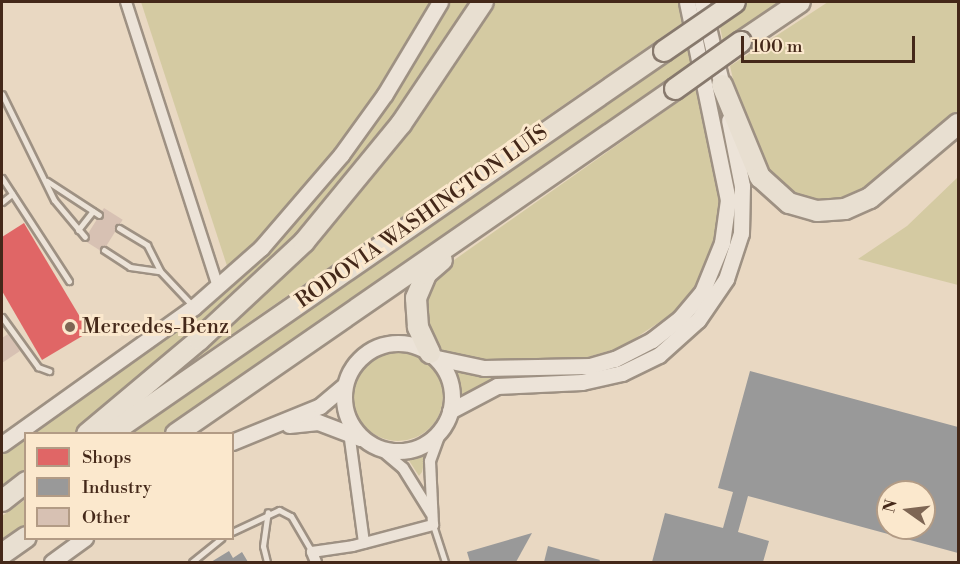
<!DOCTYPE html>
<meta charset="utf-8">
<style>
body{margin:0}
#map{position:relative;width:960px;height:564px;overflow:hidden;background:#e9d8c2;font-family:"Libre Bodoni",serif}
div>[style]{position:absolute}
.green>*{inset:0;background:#d4caa2}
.round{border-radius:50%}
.shops>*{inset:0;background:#e06666}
.industry>*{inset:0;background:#999}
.building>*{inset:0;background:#d7c1b3;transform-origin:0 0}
.roads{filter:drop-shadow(2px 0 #9e9183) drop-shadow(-2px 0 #9e9183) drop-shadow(0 2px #9e9183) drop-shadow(0 -2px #9e9183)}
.lane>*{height:5px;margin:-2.5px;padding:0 2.5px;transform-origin:2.5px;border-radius:2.5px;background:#ece3d8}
.street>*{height:10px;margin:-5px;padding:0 5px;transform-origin:5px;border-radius:5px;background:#ece3d8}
.secondary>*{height:15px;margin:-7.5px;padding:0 7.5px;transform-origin:7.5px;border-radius:7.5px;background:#ece3d8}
.secondary>.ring{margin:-7.5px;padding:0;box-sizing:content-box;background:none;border:15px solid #ece3d8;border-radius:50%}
.highway>*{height:20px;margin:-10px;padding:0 10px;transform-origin:10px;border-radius:10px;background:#e8dfd1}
.bridges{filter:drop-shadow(2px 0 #87796d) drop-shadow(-2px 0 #87796d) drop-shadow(0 2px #87796d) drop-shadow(0 -2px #87796d)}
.highway-bridge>*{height:20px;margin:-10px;padding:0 10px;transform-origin:10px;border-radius:10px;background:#e8dfd1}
.dots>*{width:16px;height:16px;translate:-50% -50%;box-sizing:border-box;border:3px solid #fbe8cd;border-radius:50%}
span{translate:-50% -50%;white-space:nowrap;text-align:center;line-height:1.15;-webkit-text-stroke:6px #fbe8cd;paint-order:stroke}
.street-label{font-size:21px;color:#442819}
.poi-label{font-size:21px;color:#442819}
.left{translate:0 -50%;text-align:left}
.frame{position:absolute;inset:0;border:3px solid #442819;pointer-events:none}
.legend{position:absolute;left:24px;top:432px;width:210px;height:108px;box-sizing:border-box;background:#fbe8cd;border:2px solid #b29b85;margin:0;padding:8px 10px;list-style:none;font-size:18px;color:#442819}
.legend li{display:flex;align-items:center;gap:12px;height:30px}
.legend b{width:30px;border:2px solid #b29b85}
.north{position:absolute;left:876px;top:480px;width:60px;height:60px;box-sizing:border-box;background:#fbe8cd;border:2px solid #b29b85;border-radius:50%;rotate:284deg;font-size:16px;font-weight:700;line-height:24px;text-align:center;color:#442819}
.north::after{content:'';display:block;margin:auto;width:21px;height:27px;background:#7e6654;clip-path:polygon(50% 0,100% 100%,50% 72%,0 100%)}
.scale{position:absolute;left:741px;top:36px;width:174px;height:27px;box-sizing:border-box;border:3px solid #442819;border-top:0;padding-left:8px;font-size:18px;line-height:21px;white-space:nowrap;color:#442819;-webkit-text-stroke:4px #fbe8cd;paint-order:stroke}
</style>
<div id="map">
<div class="green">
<i style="clip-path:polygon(141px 2px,431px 2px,392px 73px,319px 179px,229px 272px)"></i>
<i style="clip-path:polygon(449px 2px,473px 2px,413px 92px,304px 235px,81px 433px,32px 434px,185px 326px,297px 220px,357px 148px)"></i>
<i style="clip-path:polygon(490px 2px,678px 2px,682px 23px,154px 388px,228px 321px)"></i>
<i style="clip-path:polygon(748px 2px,787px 2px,723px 41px,720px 27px)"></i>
<i style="clip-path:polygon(828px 2px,958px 2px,958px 116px,886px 180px,836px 206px,785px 194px,748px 145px,730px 66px)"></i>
<i style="clip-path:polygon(690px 49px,693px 61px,671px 78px,670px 84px,164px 433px,120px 434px,659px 62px)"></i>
<i style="clip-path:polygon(698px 88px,718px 167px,721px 209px,716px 241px,696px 286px,673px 313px,622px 347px,581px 359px,469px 362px,449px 357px,441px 351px,421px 310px,430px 277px)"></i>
<i style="clip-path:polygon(958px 177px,958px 285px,858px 259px,907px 226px)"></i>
<i class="round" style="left:353px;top:351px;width:90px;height:90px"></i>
<i style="clip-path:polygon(452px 368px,506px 374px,508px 378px,483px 384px,462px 396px)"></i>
<i style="clip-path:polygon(25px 438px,25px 476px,2px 494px,2px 455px)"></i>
<i style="clip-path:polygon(427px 449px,422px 472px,419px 476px,406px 456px)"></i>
<i style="clip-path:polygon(25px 500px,25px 530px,2px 546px,2px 516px)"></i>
</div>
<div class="shops">
<i style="clip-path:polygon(24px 223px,89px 332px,42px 360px,2px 291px,2px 237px)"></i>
</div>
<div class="industry">
<i style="clip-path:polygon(evenodd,750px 371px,958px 427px,958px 553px,748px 496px,738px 532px,769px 541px,763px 562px,652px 562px,665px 513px,723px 528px,733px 492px,718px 488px,750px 371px,888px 492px,924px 492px,924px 528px,888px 528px,888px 492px)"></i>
<i style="clip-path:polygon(532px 533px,516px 562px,470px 562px,467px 552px)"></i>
<i style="clip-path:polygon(548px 546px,600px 560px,599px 562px,544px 562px)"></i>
<i style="clip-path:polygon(229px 551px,233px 558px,242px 552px,248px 562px,211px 562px)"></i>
</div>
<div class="building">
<i style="left:104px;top:208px;width:22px;height:38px;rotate:32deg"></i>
<i style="clip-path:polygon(8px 334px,20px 351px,2px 363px,2px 338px)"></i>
</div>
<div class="roads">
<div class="lane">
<i style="left:2px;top:94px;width:118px;rotate:63.9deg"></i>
<i style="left:54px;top:200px;width:48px;rotate:50deg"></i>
<i style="left:2px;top:178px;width:123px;rotate:57deg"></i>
<i style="left:47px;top:181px;width:62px;rotate:33.2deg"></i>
<i style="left:2px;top:202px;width:13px;rotate:-39deg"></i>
<i style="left:119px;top:228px;width:33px;rotate:31deg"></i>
<i style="left:147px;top:245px;width:29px;rotate:63deg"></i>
<i style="left:160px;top:271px;width:48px;rotate:46.7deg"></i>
<i style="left:78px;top:230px;width:24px;rotate:-52deg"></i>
<i style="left:104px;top:250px;width:31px;rotate:33deg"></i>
<i style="left:130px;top:267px;width:30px;rotate:8deg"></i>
<i style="left:2px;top:317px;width:62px;rotate:54.2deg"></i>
<i style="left:38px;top:367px;width:12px;rotate:20deg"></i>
<i style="left:433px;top:525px;width:39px;rotate:72deg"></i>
<i style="left:232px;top:532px;width:52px;rotate:-25.1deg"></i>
<i style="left:279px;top:510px;width:13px;rotate:27deg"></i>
<i style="left:291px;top:516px;width:42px;rotate:59.7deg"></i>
<i style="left:192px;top:562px;width:38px;rotate:-39deg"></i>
<i style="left:267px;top:562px;width:16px;rotate:-104deg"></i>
<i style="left:263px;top:546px;width:34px;rotate:-82deg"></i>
</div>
<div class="street">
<i style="left:126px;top:2px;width:299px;rotate:72.1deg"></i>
<i style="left:347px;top:417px;width:127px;rotate:82.3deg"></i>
<i style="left:379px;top:448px;width:31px;rotate:40deg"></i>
<i style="left:403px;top:468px;width:53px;rotate:58.1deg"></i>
<i style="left:316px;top:562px;width:11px;rotate:-112deg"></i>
<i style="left:312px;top:552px;width:41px;rotate:-8.3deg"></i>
<i style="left:353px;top:546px;width:83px;rotate:-14.7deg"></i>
<i style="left:433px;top:525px;width:64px;rotate:-92.7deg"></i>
<i style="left:430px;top:461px;width:35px;rotate:-70deg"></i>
</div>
<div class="secondary">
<i style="left:702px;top:2px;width:95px;rotate:76.6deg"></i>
<i class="ring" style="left:344px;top:343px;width:93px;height:93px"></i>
<i style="left:437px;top:358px;width:48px;rotate:12deg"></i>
<i style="left:484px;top:368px;width:106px;rotate:-1.1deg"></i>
<i style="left:590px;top:366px;width:26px;rotate:-16deg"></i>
<i style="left:615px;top:359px;width:42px;rotate:-27.2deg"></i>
<i style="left:652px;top:340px;width:36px;rotate:-38deg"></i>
<i style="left:680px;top:318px;width:34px;rotate:-50deg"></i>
<i style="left:702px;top:292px;width:53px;rotate:-67.8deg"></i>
<i style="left:722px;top:243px;width:43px;rotate:-82.1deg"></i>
<i style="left:728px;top:200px;width:202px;rotate:-101.7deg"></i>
<i style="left:450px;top:411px;width:53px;rotate:-28deg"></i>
<i style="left:497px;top:386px;width:85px;rotate:-2.7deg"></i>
<i style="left:582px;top:382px;width:41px;rotate:-12.7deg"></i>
<i style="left:622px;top:373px;width:41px;rotate:-25.9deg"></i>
<i style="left:659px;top:355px;width:52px;rotate:-41.9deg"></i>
<i style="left:698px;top:320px;width:50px;rotate:-55.7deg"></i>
<i style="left:726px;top:279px;width:48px;rotate:-71.9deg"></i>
<i style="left:741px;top:233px;width:47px;rotate:-88.8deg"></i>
<i style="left:742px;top:186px;width:67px;rotate:-101.1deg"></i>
<i style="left:289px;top:425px;width:29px;rotate:-6deg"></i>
<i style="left:318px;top:422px;width:45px;rotate:20.9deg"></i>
<i style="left:232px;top:442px;width:95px;rotate:-22.2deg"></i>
<i style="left:320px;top:406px;width:31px;rotate:-40deg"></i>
<i style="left:2px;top:444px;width:236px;rotate:-35.5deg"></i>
<i style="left:194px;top:307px;width:89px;rotate:-41.4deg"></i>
<i style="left:261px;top:248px;width:123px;rotate:-49.3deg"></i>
<i style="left:341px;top:155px;width:75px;rotate:-54.2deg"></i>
<i style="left:385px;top:94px;width:107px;rotate:-59.1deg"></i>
<i style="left:52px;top:562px;width:41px;rotate:-36deg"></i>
</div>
<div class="highway">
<i style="left:741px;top:42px;width:71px;rotate:-34.1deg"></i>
<i style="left:722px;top:85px;width:100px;rotate:67.6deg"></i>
<i style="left:760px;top:177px;width:39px;rotate:42deg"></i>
<i style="left:789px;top:203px;width:29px;rotate:16deg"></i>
<i style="left:817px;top:211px;width:28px;rotate:-4deg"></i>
<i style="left:845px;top:209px;width:27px;rotate:-24deg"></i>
<i style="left:870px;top:198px;width:115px;rotate:-40.1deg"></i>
<i style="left:430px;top:353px;width:29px;rotate:-115deg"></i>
<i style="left:418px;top:327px;width:29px;rotate:-94deg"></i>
<i style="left:416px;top:298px;width:26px;rotate:-67deg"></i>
<i style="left:426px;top:274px;width:21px;rotate:-41deg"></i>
<i style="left:87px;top:434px;width:146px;rotate:-40deg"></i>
<i style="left:199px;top:340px;width:144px;rotate:-43deg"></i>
<i style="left:304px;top:242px;width:153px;rotate:-50.6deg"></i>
<i style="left:401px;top:124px;width:147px;rotate:-56.1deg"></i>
<i style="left:110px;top:434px;width:674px;rotate:-34.66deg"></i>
<i style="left:176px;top:434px;width:607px;rotate:-34.66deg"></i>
<i style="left:2px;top:501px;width:31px;rotate:-38deg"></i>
<i style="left:2px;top:554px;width:29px;rotate:-35deg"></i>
</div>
</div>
<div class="bridges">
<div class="highway-bridge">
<i style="left:664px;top:51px;width:86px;rotate:-34.6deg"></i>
<i style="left:675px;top:89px;width:81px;rotate:-35.5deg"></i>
</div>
</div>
<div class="dots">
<i style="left:70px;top:327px;background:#7e6654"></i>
</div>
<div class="street-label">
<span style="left:422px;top:217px;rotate:-35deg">RODOVIA WASHINGTON LUÍS</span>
</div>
<div class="poi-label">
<span class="left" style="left:82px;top:327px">Mercedes-Benz</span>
</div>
<div class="frame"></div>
<ul class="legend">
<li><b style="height:16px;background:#e06666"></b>Shops</li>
<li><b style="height:16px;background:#999"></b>Industry</li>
<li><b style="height:16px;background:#d7c1b3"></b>Other</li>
</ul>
<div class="north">N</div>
<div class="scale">100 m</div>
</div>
